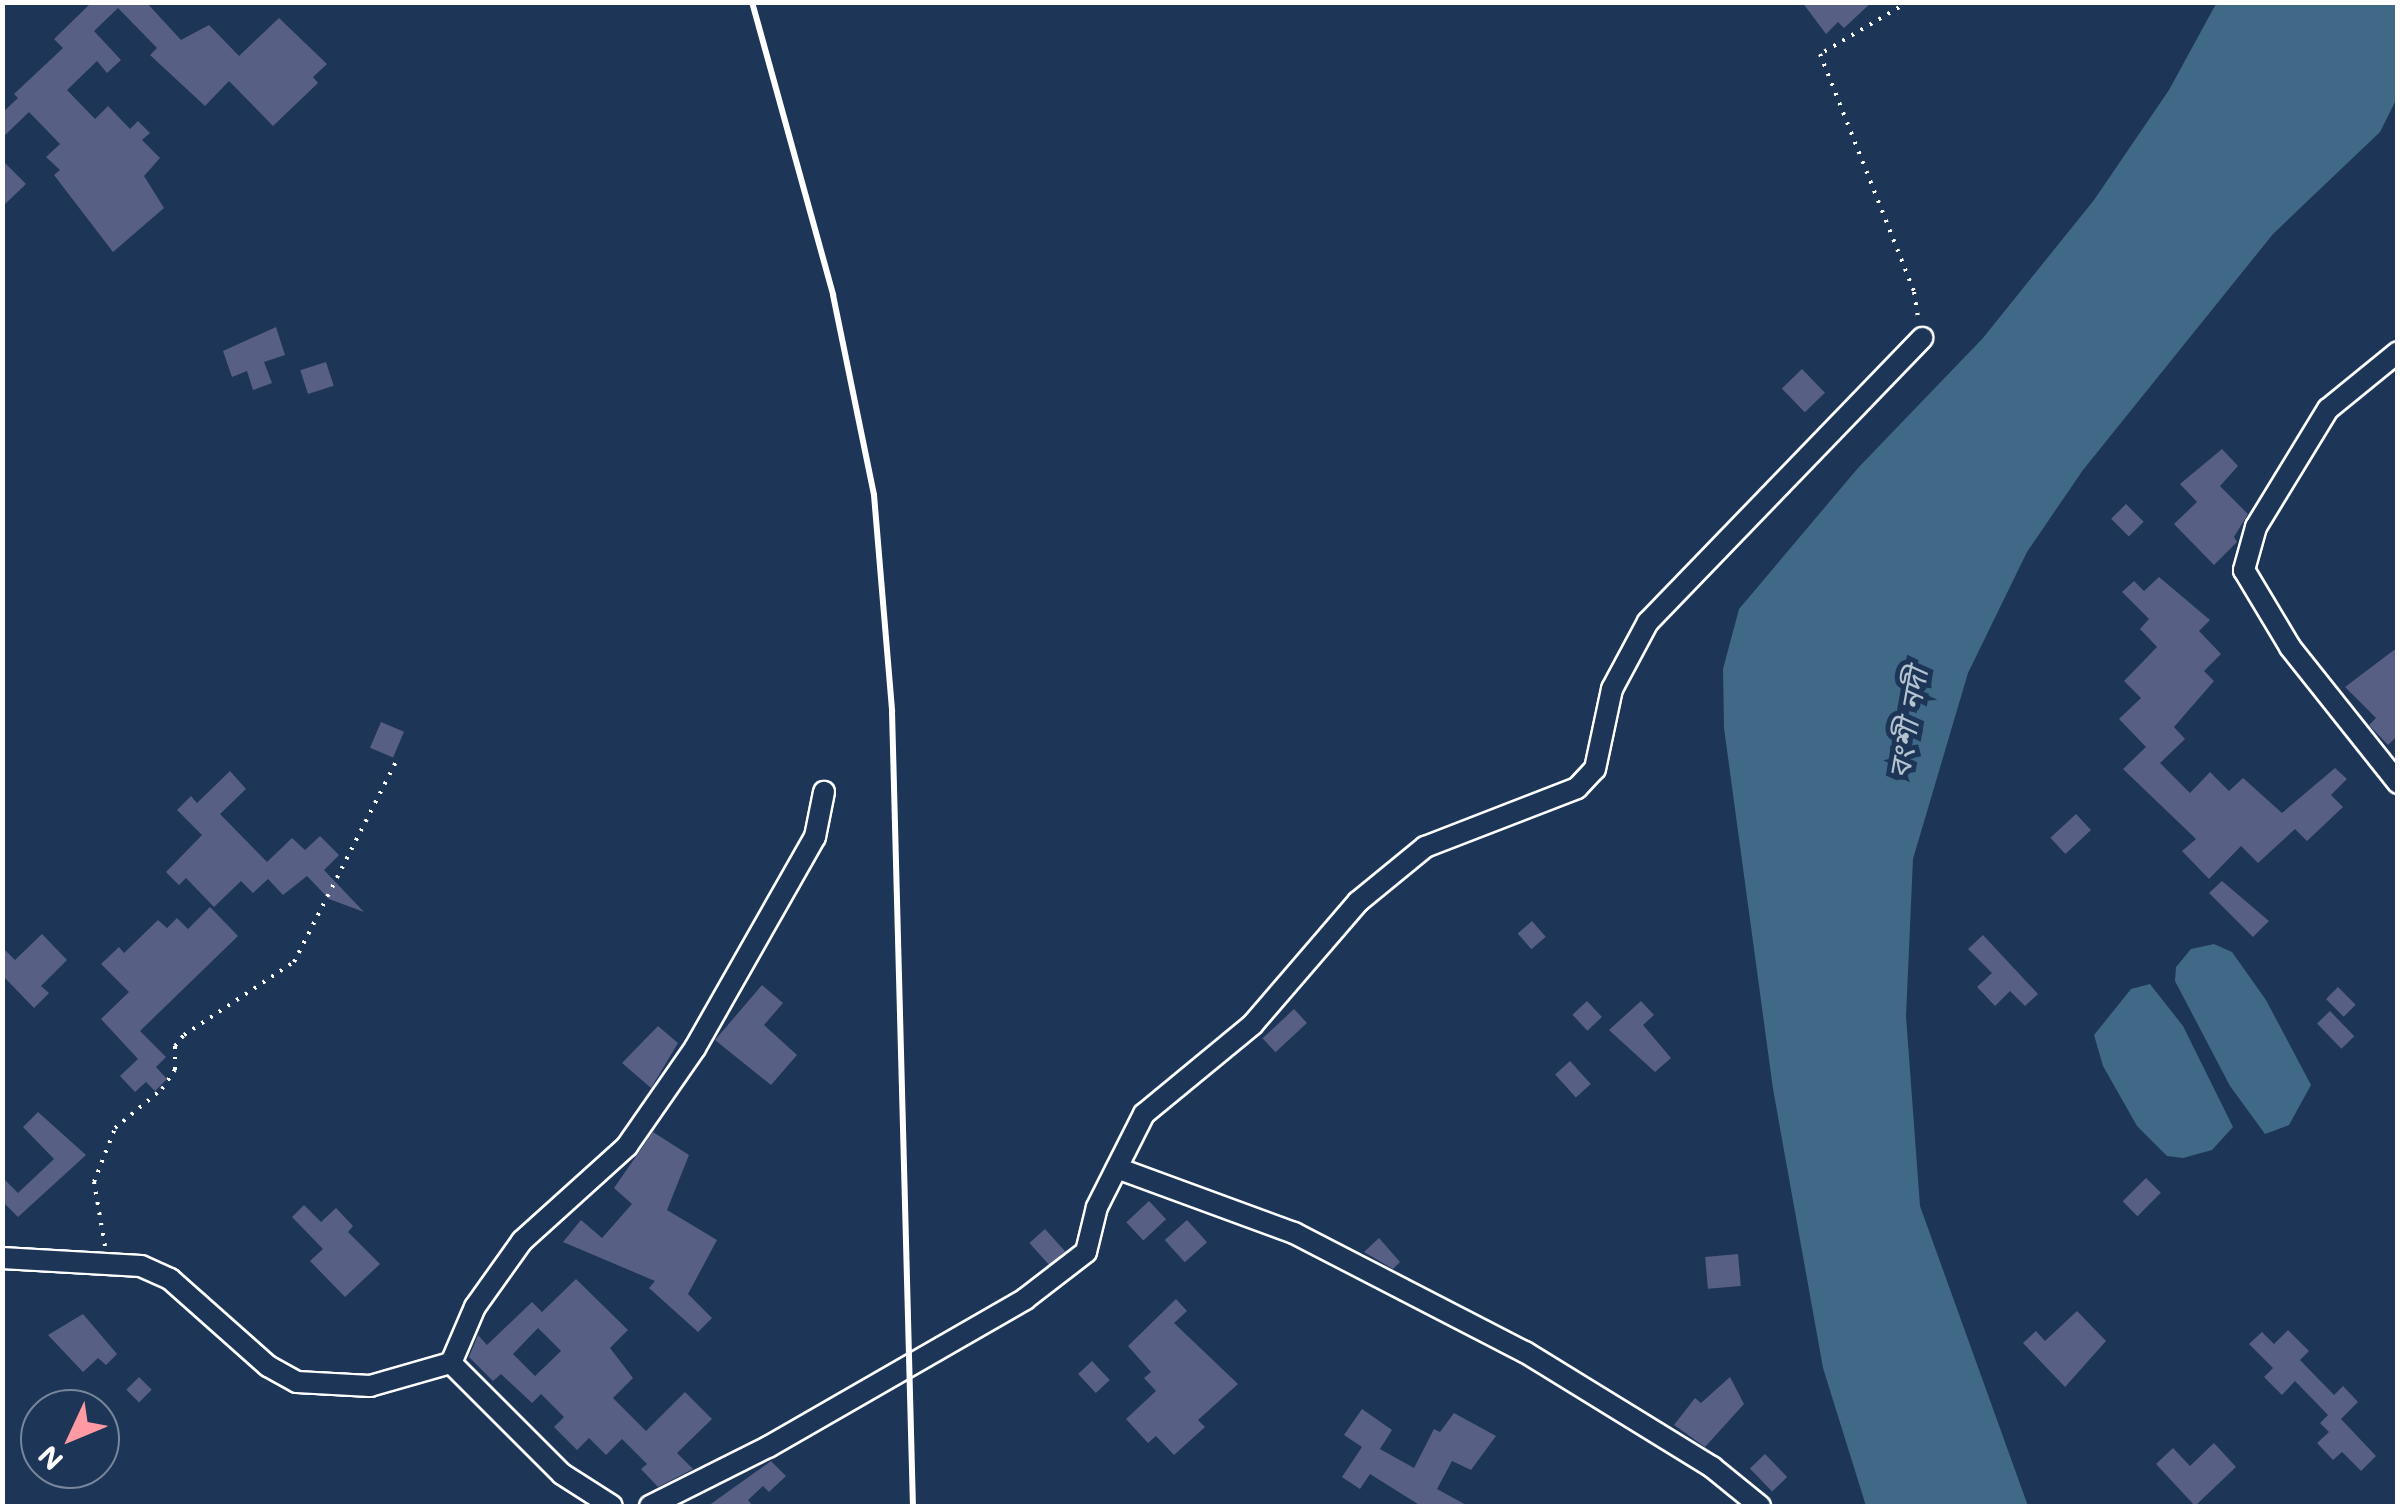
<!DOCTYPE html>
<meta charset="utf-8">
<style>
body{margin:0}
#map{position:relative;width:2400px;height:1509px;overflow:hidden;background:#1d3557;font-family:Mali,"Noto Sans Bengali",sans-serif}
div>[style]{position:absolute}
.water>*{inset:0;background:#406887}
.building>*{inset:0;background:#575f85;transform-origin:0 0}
.path>*{height:4px;margin-top:-2px;transform-origin:0;background:repeating-linear-gradient(90deg,#fff 0 2.5px,transparent 0 10.5px)}
.roads{filter:drop-shadow(2px 0 #fff) drop-shadow(-2px 0 #fff) drop-shadow(0 2px #fff) drop-shadow(0 -2px #fff)}
.minor>*{height:20px;margin:-10px;padding:0 10px;transform-origin:10px;border-radius:10px;background:#1d3557}
.rail>*{height:6px;margin:-3px;padding:0 3px;transform-origin:3px;border-radius:3px;background:#fff}
span{translate:-50% -50%;white-space:nowrap;text-align:center;line-height:1.15;-webkit-text-stroke:10px #1d3557;paint-order:stroke}
.water-label{font-size:30px;color:#b3c3cf;font-style:italic}
.frame{position:absolute;inset:0;border:5px solid #fff;pointer-events:none}
.north{position:absolute;left:20px;top:1389px;width:100px;height:100px;box-sizing:border-box;background:#1d3557;border:2px solid #77869a;border-radius:50%;rotate:226deg;font-size:28px;font-weight:700;line-height:40px;text-align:center;color:#fff}
.north::after{content:'';display:block;margin:auto;width:35px;height:45px;background:#ff9aa2;clip-path:polygon(50% 0,100% 100%,50% 72%,0 100%)}
</style>
<div id="map">
<div class="water">
<i style="clip-path:polygon(2217px 2px,2397px 3px,2397px 98px,2380px 132px,2273px 234px,2083px 470px,2027px 552px,1968px 673px,1913px 859px,1906px 1016px,1920px 1206px,2028px 1506px,1866px 1506px,1823px 1368px,1773px 1089px,1724px 728px,1723px 669px,1739px 609px,1858px 468px,1983px 338px,2094px 200px,2169px 90px)"></i>
<i style="clip-path:polygon(2214px 944px,2232px 952px,2266px 1000px,2311px 1085px,2289px 1125px,2265px 1134px,2230px 1086px,2175px 981px,2176px 967px,2191px 949px)"></i>
<i style="clip-path:polygon(2150px 984px,2183px 1026px,2233px 1127px,2212px 1150px,2183px 1158px,2167px 1156px,2137px 1126px,2103px 1066px,2094px 1035px,2131px 989px)"></i>
</div>
<div class="building">
<i style="clip-path:polygon(92px 2px,146px 2px,181px 40px,209px 25px,239px 56px,279px 18px,327px 64px,313px 77px,318px 83px,273px 126px,229px 81px,205px 106px,150px 55px,157px 48px,118px 8px,94px 31px,121px 60px,107px 73px,97px 61px,67px 90px,95px 119px,108px 106px,130px 129px,138px 121px,150px 133px,142px 140px,160px 158px,144px 176px,164px 208px,113px 252px,54px 175px,60px 170px,46px 157px,60px 144px,29px 112px,2px 138px,2px 113px,18px 98px,14px 94px,63px 48px,54px 39px)"></i>
<i style="clip-path:polygon(1802px 2px,1872px 2px,1844px 28px,1838px 22px,1826px 34px)"></i>
<i style="clip-path:polygon(2px 160px,26px 184px,2px 207px)"></i>
<i style="clip-path:polygon(276px 327px,285px 355px,264px 362px,272px 383px,253px 390px,247px 371px,232px 377px,223px 351px)"></i>
<i style="left:326px;top:362px;width:25px;height:27px;rotate:72deg"></i>
<i style="left:1802px;top:369px;width:33px;height:28px;rotate:46deg"></i>
<i style="clip-path:polygon(2222px 449px,2238px 466px,2220px 486px,2248px 514px,2234px 537px,2237px 542px,2214px 565px,2174px 524px,2197px 502px,2180px 484px)"></i>
<i style="left:2126px;top:504px;width:25px;height:21px;rotate:45deg"></i>
<i style="clip-path:polygon(2159px 577px,2210px 620px,2199px 631px,2221px 654px,2204px 671px,2214px 681px,2174px 727px,2185px 739px,2160px 763px,2190px 793px,2210px 772px,2229px 791px,2243px 778px,2282px 813px,2335px 768px,2347px 779px,2331px 795px,2343px 807px,2307px 841px,2295px 829px,2258px 863px,2241px 846px,2209px 879px,2182px 851px,2196px 839px,2123px 769px,2146px 747px,2119px 719px,2141px 698px,2124px 681px,2157px 647px,2140px 629px,2149px 619px,2122px 592px,2134px 581px,2144px 591px)"></i>
<i style="clip-path:polygon(2398px 647px,2398px 735px,2388px 745px,2369px 725px,2376px 718px,2345px 687px)"></i>
<i style="left:381px;top:722px;width:25px;height:28px;rotate:23deg"></i>
<i style="clip-path:polygon(230px 771px,246px 789px,220px 814px,267px 862px,292px 838px,305px 850px,320px 836px,339px 855px,324px 870px,364px 912px,329px 899px,307px 876px,283px 895px,268px 879px,253px 893px,241px 881px,214px 907px,186px 878px,179px 885px,166px 872px,202px 835px,177px 810px,191px 796px,197px 803px)"></i>
<i style="left:2076px;top:814px;width:22px;height:35px;rotate:47deg"></i>
<i style="clip-path:polygon(2222px 881px,2269px 921px,2253px 937px,2209px 893px)"></i>
<i style="clip-path:polygon(210px 907px,238px 936px,140px 1031px,166px 1057px,156px 1067px,167px 1079px,155px 1091px,146px 1082px,135px 1092px,120px 1076px,138px 1059px,101px 1019px,129px 992px,101px 964px,119px 947px,124px 953px,158px 920px,167px 928px,177px 918px,188px 929px)"></i>
<i style="left:1532px;top:921px;width:21px;height:19px;rotate:49deg"></i>
<i style="clip-path:polygon(42px 934px,67px 960px,41px 986px,49px 993px,34px 1008px,2px 975px,2px 947px,15px 960px)"></i>
<i style="clip-path:polygon(1983px 935px,2038px 994px,2025px 1006px,2010px 991px,1995px 1006px,1977px 987px,1992px 973px,1968px 949px)"></i>
<i style="clip-path:polygon(762px 985px,783px 1003px,764px 1025px,797px 1055px,771px 1085px,715px 1040px)"></i>
<i style="left:2338px;top:987px;width:25px;height:17px;rotate:45deg"></i>
<i style="left:1587px;top:1001px;width:22px;height:20px;rotate:47deg"></i>
<i style="clip-path:polygon(1641px 1001px,1654px 1015px,1643px 1025px,1671px 1058px,1655px 1072px,1609px 1030px)"></i>
<i style="left:1294px;top:1009px;width:19px;height:43px;rotate:47deg"></i>
<i style="left:2330px;top:1011px;width:35px;height:18px;rotate:46deg"></i>
<i style="clip-path:polygon(658px 1026px,678px 1043px,651px 1088px,622px 1063px)"></i>
<i style="left:1570px;top:1061px;width:31px;height:20px;rotate:48deg"></i>
<i style="clip-path:polygon(38px 1112px,86px 1155px,18px 1217px,2px 1201px,2px 1177px,18px 1193px,54px 1159px,23px 1127px)"></i>
<i style="clip-path:polygon(653px 1132px,689px 1155px,667px 1210px,717px 1240px,688px 1294px,712px 1318px,698px 1332px,649px 1288px,655px 1281px,563px 1242px,581px 1220px,602px 1238px,632px 1204px,614px 1188px)"></i>
<i style="left:2146px;top:1178px;width:21px;height:33px;rotate:45deg"></i>
<i style="left:1149px;top:1201px;width:25px;height:31px;rotate:47deg"></i>
<i style="clip-path:polygon(304px 1205px,321px 1222px,336px 1208px,353px 1226px,348px 1232px,380px 1264px,345px 1297px,310px 1261px,323px 1249px,292px 1217px)"></i>
<i style="left:1187px;top:1220px;width:30px;height:30px;rotate:48deg"></i>
<i style="left:1045px;top:1229px;width:30px;height:21px;rotate:48deg"></i>
<i style="clip-path:polygon(1379px 1238px,1400px 1262px,1393px 1269px,1364px 1252px)"></i>
<i style="left:1738px;top:1254px;width:32px;height:33px;rotate:85deg"></i>
<i style="clip-path:polygon(evenodd,576px 1279px,628px 1330px,610px 1348px,633px 1378px,613px 1398px,646px 1431px,685px 1392px,712px 1419px,677px 1453px,693px 1469px,658px 1487px,641px 1469px,647px 1464px,622px 1439px,606px 1455px,589px 1438px,577px 1450px,554px 1427px,564px 1417px,541px 1394px,532px 1403px,501px 1374px,493px 1381px,469px 1357px,478px 1335px,487px 1345px,532px 1302px,542px 1312px,576px 1279px,538px 1328px,561px 1351px,535px 1376px,513px 1354px,538px 1328px)"></i>
<i style="clip-path:polygon(1176px 1299px,1187px 1311px,1174px 1323px,1238px 1384px,1198px 1420px,1205px 1427px,1174px 1455px,1156px 1436px,1148px 1443px,1126px 1419px,1156px 1391px,1144px 1378px,1151px 1372px,1128px 1346px)"></i>
<i style="clip-path:polygon(2077px 1311px,2106px 1341px,2065px 1387px,2023px 1343px,2036px 1331px,2045px 1341px)"></i>
<i style="clip-path:polygon(83px 1314px,117px 1354px,106px 1365px,98px 1358px,83px 1372px,48px 1335px)"></i>
<i style="clip-path:polygon(2288px 1330px,2309px 1351px,2300px 1360px,2334px 1395px,2343px 1386px,2358px 1402px,2341px 1419px,2376px 1456px,2361px 1471px,2342px 1452px,2333px 1460px,2317px 1443px,2329px 1432px,2320px 1423px,2328px 1415px,2295px 1381px,2282px 1395px,2264px 1377px,2273px 1368px,2249px 1344px,2262px 1332px,2274px 1344px)"></i>
<i style="left:1092px;top:1361px;width:26px;height:19px;rotate:47deg"></i>
<i style="left:139px;top:1377px;width:18px;height:18px;rotate:45deg"></i>
<i style="clip-path:polygon(1730px 1377px,1744px 1404px,1705px 1447px,1674px 1425px,1695px 1398px,1701px 1403px)"></i>
<i style="clip-path:polygon(1362px 1409px,1392px 1430px,1380px 1449px,1414px 1468px,1434px 1429px,1440px 1432px,1454px 1413px,1496px 1436px,1471px 1470px,1452px 1461px,1437px 1489px,1468px 1506px,1421px 1506px,1370px 1474px,1360px 1489px,1342px 1477px,1362px 1447px,1344px 1435px)"></i>
<i style="clip-path:polygon(2214px 1443px,2236px 1467px,2195px 1506px,2156px 1464px,2173px 1448px,2190px 1466px)"></i>
<i style="left:1765px;top:1454px;width:32px;height:21px;rotate:46deg"></i>
<i style="clip-path:polygon(771px 1461px,786px 1476px,769px 1492px,763px 1486px,748px 1500px,753px 1506px,708px 1506px)"></i>
</div>
<div class="path">
<i style="left:1908px;top:2px;width:102px;rotate:149.4deg"></i>
<i style="left:1820px;top:54px;width:256px;rotate:68.4deg"></i>
<i style="left:1914px;top:292px;width:26px;rotate:81deg"></i>
<i style="left:105px;top:1246px;width:65px;rotate:-99.8deg"></i>
<i style="left:94px;top:1182px;width:58px;rotate:-68.7deg"></i>
<i style="left:115px;top:1128px;width:61px;rotate:-39.7deg"></i>
<i style="left:162px;top:1089px;width:23px;rotate:-56deg"></i>
<i style="left:175px;top:1070px;width:24px;rotate:-90deg"></i>
<i style="left:175px;top:1046px;width:14px;rotate:-51deg"></i>
<i style="left:184px;top:1035px;width:132px;rotate:-33.6deg"></i>
<i style="left:294px;top:962px;width:227px;rotate:-63deg"></i>
</div>
<div class="roads">
<div class="minor">
<i style="left:2398px;top:352px;width:90px;rotate:140.8deg"></i>
<i style="left:2328px;top:409px;width:138px;rotate:121.4deg"></i>
<i style="left:2256px;top:527px;width:45px;rotate:105.6deg"></i>
<i style="left:2244px;top:570px;width:90px;rotate:59.1deg"></i>
<i style="left:2290px;top:647px;width:174px;rotate:51.5deg"></i>
<i style="left:1117px;top:1168px;width:189px;rotate:20.2deg"></i>
<i style="left:1294px;top:1233px;width:260px;rotate:27.3deg"></i>
<i style="left:1525px;top:1352px;width:220px;rotate:31.6deg"></i>
<i style="left:1712px;top:1467px;width:62px;rotate:39.1deg"></i>
<i style="left:2px;top:1258px;width:139px;rotate:3.3deg"></i>
<i style="left:141px;top:1266px;width:32px;rotate:24deg"></i>
<i style="left:170px;top:1279px;width:131px;rotate:41.6deg"></i>
<i style="left:268px;top:1366px;width:33px;rotate:29deg"></i>
<i style="left:297px;top:1382px;width:73px;rotate:3.1deg"></i>
<i style="left:370px;top:1386px;width:84px;rotate:-15.9deg"></i>
<i style="left:451px;top:1363px;width:157px;rotate:45deg"></i>
<i style="left:562px;top:1474px;width:59px;rotate:32.6deg"></i>
<i style="left:451px;top:1363px;width:61px;rotate:-66.8deg"></i>
<i style="left:475px;top:1307px;width:81px;rotate:-54.5deg"></i>
<i style="left:522px;top:1241px;width:142px;rotate:-42.1deg"></i>
<i style="left:627px;top:1146px;width:119px;rotate:-55.2deg"></i>
<i style="left:695px;top:1048px;width:243px;rotate:-60.4deg"></i>
<i style="left:815px;top:837px;width:46px;rotate:-78.7deg"></i>
<i style="left:650px;top:1506px;width:132px;rotate:-26.6deg"></i>
<i style="left:768px;top:1447px;width:297px;rotate:-29.9deg"></i>
<i style="left:1025px;top:1299px;width:77px;rotate:-37.6deg"></i>
<i style="left:1086px;top:1252px;width:46px;rotate:-76.3deg"></i>
<i style="left:1097px;top:1207px;width:104px;rotate:-63.2deg"></i>
<i style="left:1144px;top:1114px;width:141px;rotate:-39.5deg"></i>
<i style="left:1253px;top:1024px;width:161px;rotate:-49.3deg"></i>
<i style="left:1358px;top:902px;width:87px;rotate:-39.4deg"></i>
<i style="left:1425px;top:847px;width:163px;rotate:-21.2deg"></i>
<i style="left:1577px;top:788px;width:26px;rotate:-47deg"></i>
<i style="left:1595px;top:769px;width:82px;rotate:-78deg"></i>
<i style="left:1612px;top:689px;width:76px;rotate:-61.8deg"></i>
<i style="left:1648px;top:622px;width:395px;rotate:-46deg"></i>
</div>
</div>
<div class="rail">
<i style="left:752px;top:2px;width:304px;rotate:74.5deg"></i>
<i style="left:833px;top:295px;width:204px;rotate:78.4deg"></i>
<i style="left:874px;top:495px;width:217px;rotate:85.2deg"></i>
<i style="left:892px;top:711px;width:795px;rotate:88.49deg"></i>
</div>
<div class="water-label">
<span style="left:1907px;top:723px;rotate:-80deg">বংশী নদী</span>
</div>
<div class="frame"></div>
<div class="north">N</div>
</div>
